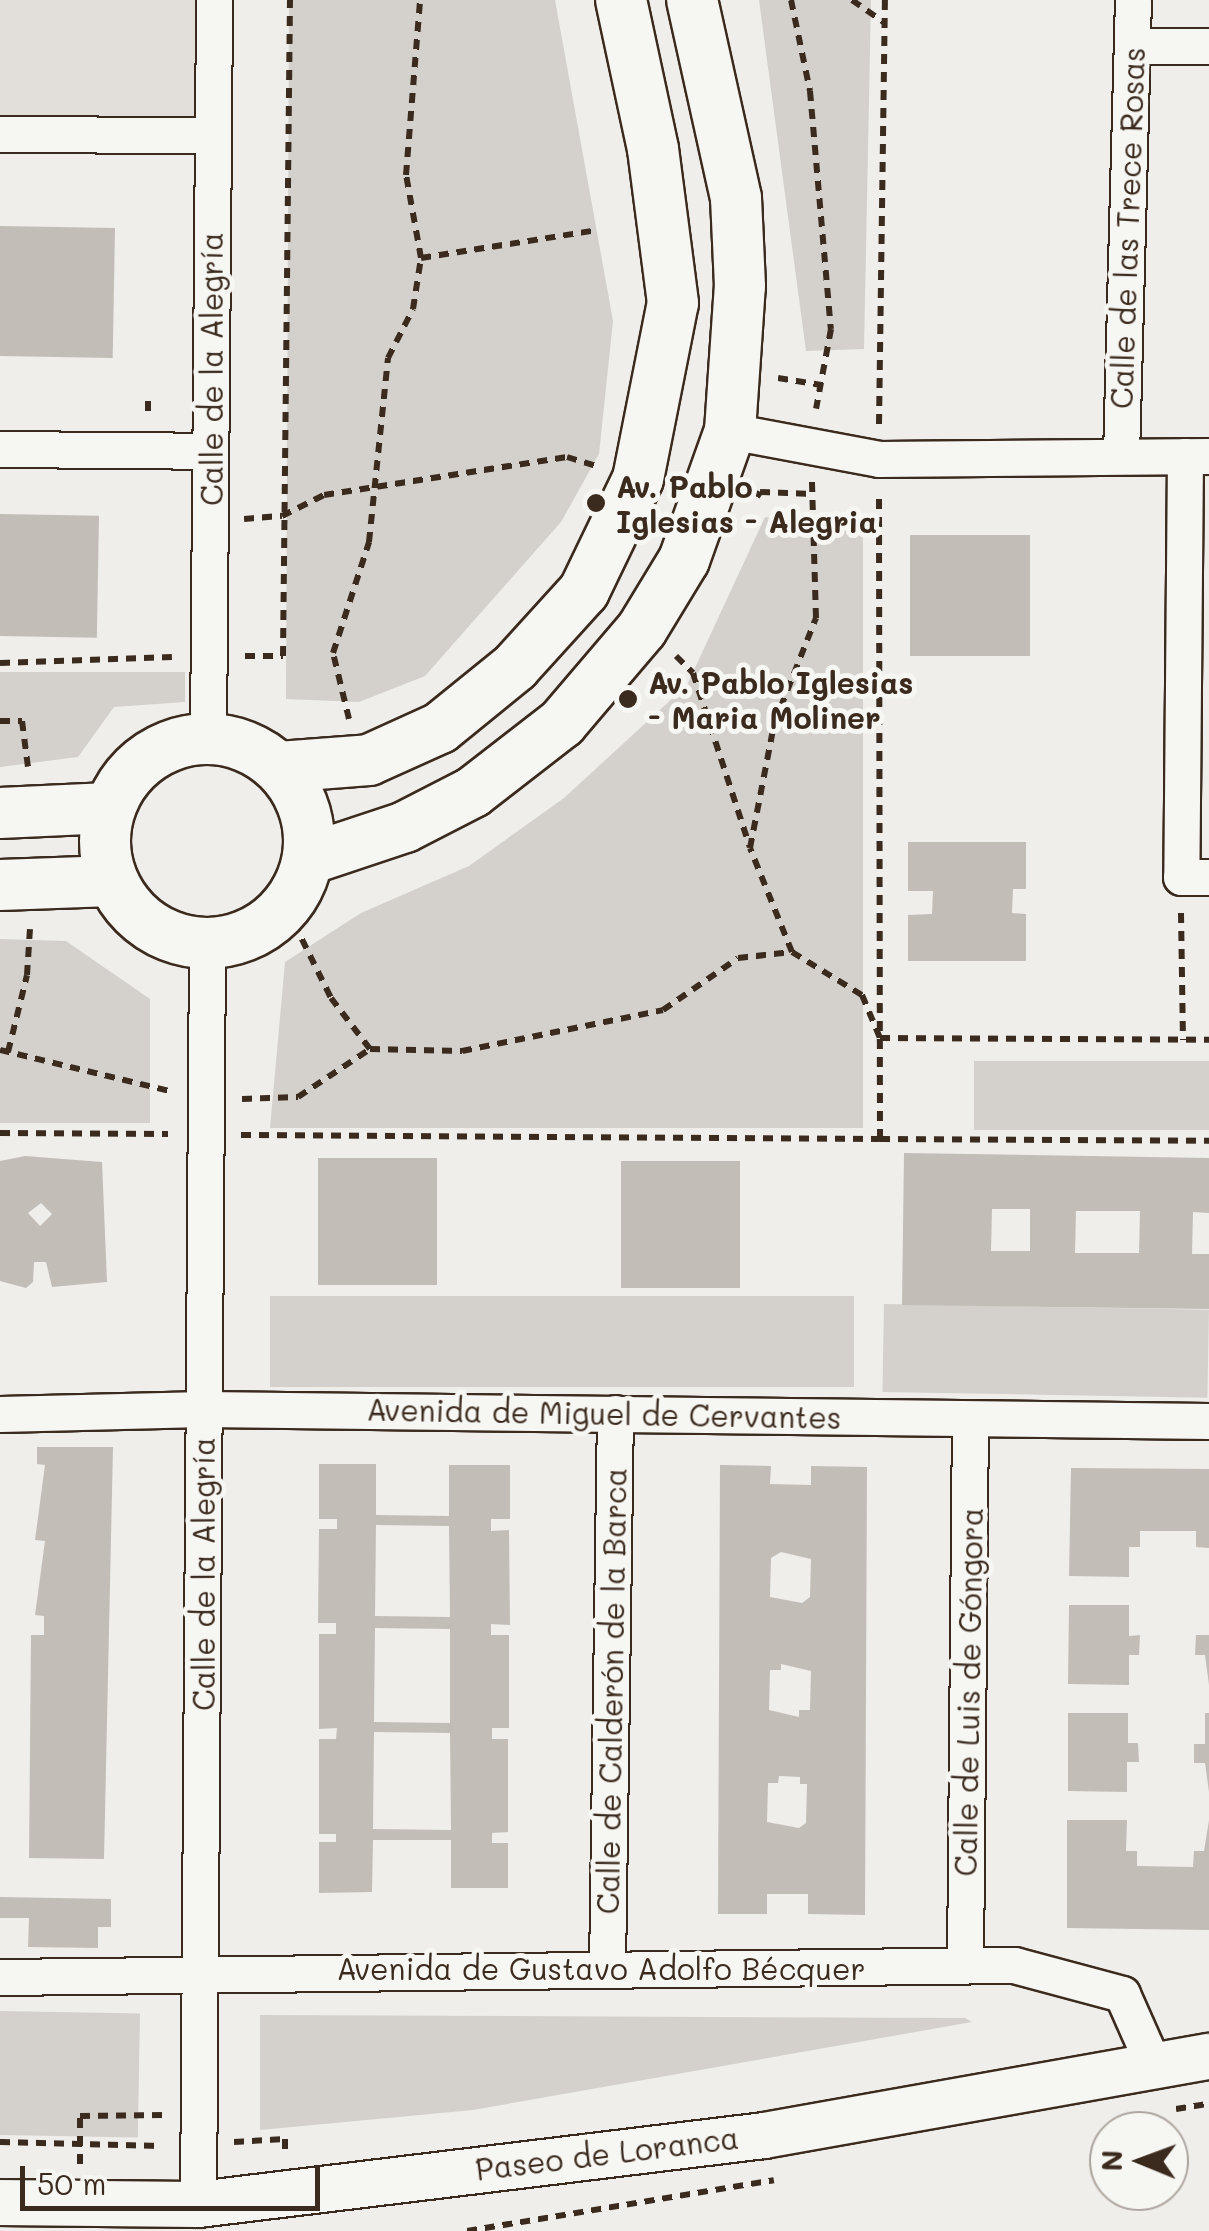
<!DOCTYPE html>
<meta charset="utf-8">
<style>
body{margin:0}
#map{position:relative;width:1209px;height:2231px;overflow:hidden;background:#efeeea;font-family:Mali,sans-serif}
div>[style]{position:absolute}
.built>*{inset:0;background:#e2dfdb;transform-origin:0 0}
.green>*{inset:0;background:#d4d1cc;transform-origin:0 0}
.building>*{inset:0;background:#c2bdb7;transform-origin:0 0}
.path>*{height:6px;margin-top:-3px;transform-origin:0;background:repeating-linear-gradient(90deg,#3b2a1e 0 10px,transparent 0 18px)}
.roads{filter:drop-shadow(2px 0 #3b2a1e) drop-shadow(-2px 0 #3b2a1e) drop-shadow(0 2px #3b2a1e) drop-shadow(0 -2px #3b2a1e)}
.minor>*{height:35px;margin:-17.5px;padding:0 17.5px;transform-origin:17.5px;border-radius:17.5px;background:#f6f6f2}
.tertiary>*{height:45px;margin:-22.5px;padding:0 22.5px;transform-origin:22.5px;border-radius:22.5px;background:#f6f6f2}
.secondary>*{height:50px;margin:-25px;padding:0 25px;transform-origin:25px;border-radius:25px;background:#f6f6f2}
.secondary>.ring{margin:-25px;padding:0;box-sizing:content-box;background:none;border:50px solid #f6f6f2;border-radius:50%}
.dots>*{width:28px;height:28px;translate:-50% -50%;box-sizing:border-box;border:5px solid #f6f6f2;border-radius:50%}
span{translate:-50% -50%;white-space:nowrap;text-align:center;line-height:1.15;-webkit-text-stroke:10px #f6f6f2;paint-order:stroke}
.street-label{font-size:30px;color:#3b2a1e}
.poi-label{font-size:30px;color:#3b2a1e;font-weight:700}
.left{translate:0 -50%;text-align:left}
.north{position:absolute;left:1089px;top:2111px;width:100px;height:100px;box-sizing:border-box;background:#f6f6f2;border:2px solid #aba49d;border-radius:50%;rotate:271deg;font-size:28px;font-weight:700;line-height:40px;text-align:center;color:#3b2a1e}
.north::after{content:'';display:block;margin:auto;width:35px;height:45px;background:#3b2a1e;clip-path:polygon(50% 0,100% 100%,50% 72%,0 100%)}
.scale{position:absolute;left:20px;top:2166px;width:300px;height:45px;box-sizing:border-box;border:5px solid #3b2a1e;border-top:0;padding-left:12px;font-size:30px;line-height:35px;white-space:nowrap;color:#3b2a1e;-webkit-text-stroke:8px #f6f6f2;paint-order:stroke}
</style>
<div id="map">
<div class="built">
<i style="left:0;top:0;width:214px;height:146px"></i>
</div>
<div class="green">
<i style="clip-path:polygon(289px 0,555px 0,613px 321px,599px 454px,561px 522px,425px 676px,359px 702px,286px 699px)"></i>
<i style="clip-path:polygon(759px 0,871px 0,864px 349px,806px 351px)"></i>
<i style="clip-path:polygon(765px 517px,863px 526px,863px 1128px,270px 1128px,285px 962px,361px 913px,469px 866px,564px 798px,687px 685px)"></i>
<i style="clip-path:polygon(0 672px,185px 672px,185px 702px,114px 707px,78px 757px,0 767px)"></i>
<i style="clip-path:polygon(0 939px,66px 941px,150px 999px,150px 1123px,0 1123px)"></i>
<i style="left:974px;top:1061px;width:235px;height:69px"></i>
<i style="left:270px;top:1296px;width:584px;height:91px"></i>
<i style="left:884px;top:1304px;width:325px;height:88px;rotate:1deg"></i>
<i style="left:0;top:2011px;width:140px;height:124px;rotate:1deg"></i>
<i style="clip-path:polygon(260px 2015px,965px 2018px,972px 2022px,473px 2110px,260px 2130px)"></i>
</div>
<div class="building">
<i style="left:0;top:226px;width:115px;height:130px;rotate:1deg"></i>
<i style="left:0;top:514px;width:99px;height:122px;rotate:1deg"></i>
<i style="left:910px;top:535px;width:120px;height:121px"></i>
<i style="clip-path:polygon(908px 842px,1026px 842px,1026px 889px,1013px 889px,1012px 913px,1026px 914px,1026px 961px,908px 961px,908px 915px,932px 914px,933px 891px,908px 891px)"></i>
<i style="clip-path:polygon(evenodd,904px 1153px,1209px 1158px,1209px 1213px,1193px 1212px,1192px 1254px,1209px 1254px,1209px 1309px,902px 1305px,904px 1153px,992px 1209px,1030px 1209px,1030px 1251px,991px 1251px,992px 1209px,904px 1153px,1076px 1211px,1140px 1211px,1139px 1253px,1075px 1253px,1076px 1211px)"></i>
<i style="clip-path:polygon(evenodd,25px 1156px,102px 1162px,107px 1282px,52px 1287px,46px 1262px,34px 1262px,33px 1282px,26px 1288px,0 1281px,0 1161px,25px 1156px,41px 1203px,52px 1214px,40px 1226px,28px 1213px,41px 1203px)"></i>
<i style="left:318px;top:1158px;width:119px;height:127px"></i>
<i style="left:621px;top:1161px;width:119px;height:127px"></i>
<i style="clip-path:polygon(37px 1447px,113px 1447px,104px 1859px,29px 1858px,31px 1635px,44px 1635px,44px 1616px,35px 1615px,45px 1541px,35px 1540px,45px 1465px,37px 1464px)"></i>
<i style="clip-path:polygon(evenodd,319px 1464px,376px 1464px,376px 1515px,449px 1516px,449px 1465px,510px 1465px,510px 1519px,491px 1519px,491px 1531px,509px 1530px,510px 1625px,491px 1624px,491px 1635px,509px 1635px,509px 1728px,492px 1728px,492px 1739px,508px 1739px,508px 1832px,492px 1833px,492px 1843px,508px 1843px,508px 1888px,451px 1888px,451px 1840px,373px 1840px,372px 1892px,319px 1893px,319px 1842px,336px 1842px,336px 1834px,319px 1834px,319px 1739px,336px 1739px,337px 1728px,319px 1729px,319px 1634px,336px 1634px,336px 1623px,318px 1623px,319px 1529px,337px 1529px,337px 1519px,319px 1519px,319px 1464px,376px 1525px,449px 1526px,450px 1617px,375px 1616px,376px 1525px,319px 1464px,375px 1628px,450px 1629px,450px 1723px,374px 1722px,375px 1628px,319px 1464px,374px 1732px,450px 1733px,451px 1830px,373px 1829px,374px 1732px)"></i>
<i style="clip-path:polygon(evenodd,720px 1465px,771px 1466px,770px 1484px,811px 1485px,811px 1466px,867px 1467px,865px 1915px,808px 1914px,808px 1894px,767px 1894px,767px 1914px,718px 1914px,720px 1465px,781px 1552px,811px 1559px,810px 1597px,802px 1603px,770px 1597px,771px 1558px,781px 1552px,720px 1465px,781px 1664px,811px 1671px,810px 1710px,799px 1710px,799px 1717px,769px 1710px,770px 1670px,781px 1670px,781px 1664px,720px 1465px,779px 1776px,800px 1777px,800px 1784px,807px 1784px,806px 1823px,799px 1828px,767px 1822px,768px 1783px,778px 1783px,779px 1776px)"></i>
<i style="clip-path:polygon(1071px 1468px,1209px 1469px,1209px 1548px,1196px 1547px,1196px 1531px,1140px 1531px,1140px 1547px,1129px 1547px,1129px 1577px,1069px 1576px)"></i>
<i style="clip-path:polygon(1069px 1605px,1129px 1605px,1129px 1636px,1140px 1635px,1139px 1655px,1129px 1655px,1129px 1685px,1068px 1684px)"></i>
<i style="clip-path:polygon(1196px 1635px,1209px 1635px,1209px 1685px,1205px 1655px,1195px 1655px)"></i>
<i style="clip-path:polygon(1068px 1713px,1128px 1713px,1128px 1743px,1138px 1743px,1139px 1762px,1127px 1762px,1127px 1792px,1068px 1791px)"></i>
<i style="clip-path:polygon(1205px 1713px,1209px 1713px,1209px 1792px,1205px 1763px,1194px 1763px,1194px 1744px,1205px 1744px)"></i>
<i style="clip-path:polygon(1067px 1820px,1127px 1820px,1126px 1851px,1137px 1851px,1137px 1866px,1193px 1867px,1194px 1851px,1204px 1851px,1209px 1820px,1209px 1930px,1067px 1928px)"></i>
<i style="clip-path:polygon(0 1897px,111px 1899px,111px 1927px,98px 1927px,98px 1948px,28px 1947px,29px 1918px,0 1918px)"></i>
</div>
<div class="path">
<i style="left:791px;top:0;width:93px;rotate:78.2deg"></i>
<i style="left:810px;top:91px;width:239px;rotate:85deg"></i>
<i style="left:831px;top:329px;width:81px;rotate:100.6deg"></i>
<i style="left:852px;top:0;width:39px;rotate:35deg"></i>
<i style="left:421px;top:258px;width:178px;rotate:-9deg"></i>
<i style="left:778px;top:378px;width:44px;rotate:9.2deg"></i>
<i style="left:148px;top:401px;width:15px;rotate:90deg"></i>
<i style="left:879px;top:424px;width:424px;rotate:-89.2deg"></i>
<i style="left:757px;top:497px;width:6px;rotate:-59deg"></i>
<i style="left:760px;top:492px;width:52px;rotate:2.2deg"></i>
<i style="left:244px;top:519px;width:38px;rotate:-5deg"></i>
<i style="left:282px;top:516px;width:47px;rotate:-26.6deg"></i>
<i style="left:324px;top:495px;width:246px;rotate:-8.9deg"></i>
<i style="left:567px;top:457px;width:31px;rotate:17deg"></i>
<i style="left:245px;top:656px;width:38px"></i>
<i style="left:283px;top:656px;width:656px;rotate:-89.39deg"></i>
<i style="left:676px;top:656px;width:24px;rotate:45deg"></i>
<i style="left:693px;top:673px;width:183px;rotate:71.9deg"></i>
<i style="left:0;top:663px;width:172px;rotate:-2deg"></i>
<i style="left:349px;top:719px;width:68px;rotate:-103.6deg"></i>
<i style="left:333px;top:653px;width:117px;rotate:-72deg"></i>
<i style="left:369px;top:542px;width:185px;rotate:-84.1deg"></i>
<i style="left:388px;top:358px;width:55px;rotate:-63deg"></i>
<i style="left:413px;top:309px;width:52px;rotate:-81.1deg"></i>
<i style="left:421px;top:258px;width:84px;rotate:-100.2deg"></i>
<i style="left:406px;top:175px;width:176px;rotate:-85.4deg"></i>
<i style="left:0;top:721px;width:22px"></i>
<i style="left:22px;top:721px;width:46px;rotate:82.6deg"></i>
<i style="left:286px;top:907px;width:102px;rotate:63.7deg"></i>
<i style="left:331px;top:998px;width:64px;rotate:52.6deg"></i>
<i style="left:1181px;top:913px;width:127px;rotate:89.1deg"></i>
<i style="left:792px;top:952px;width:112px;rotate:-112deg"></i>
<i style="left:750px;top:848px;width:126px;rotate:-79deg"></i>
<i style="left:774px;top:724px;width:114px;rotate:-68.4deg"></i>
<i style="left:816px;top:618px;width:137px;rotate:-91.7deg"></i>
<i style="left:0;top:1050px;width:175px;rotate:13.6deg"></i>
<i style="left:8px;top:1052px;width:79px;rotate:-76.1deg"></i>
<i style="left:27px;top:975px;width:46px;rotate:-86.3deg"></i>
<i style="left:242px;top:1099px;width:56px;rotate:-2deg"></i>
<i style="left:298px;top:1097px;width:87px;rotate:-33.7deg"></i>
<i style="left:370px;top:1049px;width:92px;rotate:1.2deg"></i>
<i style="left:462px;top:1051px;width:205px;rotate:-11.5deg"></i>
<i style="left:663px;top:1010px;width:91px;rotate:-34.7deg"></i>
<i style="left:738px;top:958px;width:54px;rotate:-6.3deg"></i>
<i style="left:792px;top:952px;width:82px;rotate:31.6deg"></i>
<i style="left:862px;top:995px;width:47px;rotate:67.3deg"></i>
<i style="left:880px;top:1038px;width:329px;rotate:0.3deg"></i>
<i style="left:0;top:1133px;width:168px;rotate:0.3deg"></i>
<i style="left:241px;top:1135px;width:639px;rotate:0.36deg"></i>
<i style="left:880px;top:1139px;width:643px;rotate:-90.09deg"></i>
<i style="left:880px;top:1139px;width:329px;rotate:0.3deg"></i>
<i style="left:1176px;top:2109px;width:33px;rotate:-9deg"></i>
<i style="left:0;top:2142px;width:161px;rotate:1.4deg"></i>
<i style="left:234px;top:2142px;width:51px;rotate:-3.4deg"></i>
<i style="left:285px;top:2139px;width:16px;rotate:90deg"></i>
<i style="left:80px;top:2164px;width:48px;rotate:-90deg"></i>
<i style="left:80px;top:2116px;width:84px;rotate:-0.7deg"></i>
<i style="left:467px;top:2231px;width:311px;rotate:-9.4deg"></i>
</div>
<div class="roads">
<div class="minor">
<i style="left:1133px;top:46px;width:76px"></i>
<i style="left:0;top:134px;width:212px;rotate:0.3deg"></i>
<i style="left:730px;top:431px;width:152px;rotate:10.6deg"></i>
<i style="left:879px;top:459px;width:330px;rotate:-0.5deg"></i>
<i style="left:0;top:449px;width:210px;rotate:0.5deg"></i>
<i style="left:1121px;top:456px;width:456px;rotate:-88.5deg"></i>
<i style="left:1185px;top:456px;width:421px;rotate:90.5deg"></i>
<i style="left:1181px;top:877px;width:28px"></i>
<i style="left:208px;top:737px;width:737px;rotate:-89.53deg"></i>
<i style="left:0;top:1414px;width:204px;rotate:-1.4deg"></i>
<i style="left:204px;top:1409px;width:1005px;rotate:0.68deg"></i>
<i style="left:965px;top:1965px;width:546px;rotate:-89.48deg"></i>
<i style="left:607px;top:1969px;width:556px;rotate:-89.18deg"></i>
<i style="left:0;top:1977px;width:1014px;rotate:-0.68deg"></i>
<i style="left:1014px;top:1965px;width:112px;rotate:15deg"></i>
<i style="left:1122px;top:1994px;width:77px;rotate:66.1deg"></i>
<i style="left:198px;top:2204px;width:1259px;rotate:-89.59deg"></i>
</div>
<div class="tertiary">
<i style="left:0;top:2202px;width:198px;rotate:0.6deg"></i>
<i style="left:198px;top:2204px;width:570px;rotate:-6.95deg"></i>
<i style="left:764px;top:2135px;width:452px;rotate:-10.1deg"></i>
</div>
<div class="secondary">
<i class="ring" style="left:105px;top:739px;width:154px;height:154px"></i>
<i style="left:279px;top:767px;width:90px;rotate:-4.4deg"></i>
<i style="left:369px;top:760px;width:78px;rotate:-24.3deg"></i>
<i style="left:440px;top:728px;width:97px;rotate:-39.1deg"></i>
<i style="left:515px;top:667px;width:103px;rotate:-47.8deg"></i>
<i style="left:584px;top:591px;width:124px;rotate:-64.3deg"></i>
<i style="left:638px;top:479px;width:179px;rotate:-78.8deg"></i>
<i style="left:673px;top:303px;width:155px;rotate:-97.4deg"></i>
<i style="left:653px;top:149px;width:152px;rotate:-102.1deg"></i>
<i style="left:0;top:813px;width:109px;rotate:-2.6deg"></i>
<i style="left:309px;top:859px;width:101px;rotate:-18.4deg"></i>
<i style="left:405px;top:827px;width:76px;rotate:-27.2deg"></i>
<i style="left:473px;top:792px;width:113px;rotate:-37.8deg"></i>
<i style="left:562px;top:723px;width:123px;rotate:-49.6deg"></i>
<i style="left:642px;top:629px;width:81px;rotate:-58.7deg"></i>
<i style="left:684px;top:560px;width:137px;rotate:-70.4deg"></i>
<i style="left:730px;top:431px;width:145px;rotate:-86.1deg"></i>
<i style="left:740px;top:286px;width:88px;rotate:-92.6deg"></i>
<i style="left:736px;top:198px;width:203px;rotate:-102.5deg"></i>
<i style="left:0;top:885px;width:112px;rotate:-2deg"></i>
</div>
</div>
<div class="dots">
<i style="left:596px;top:503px;background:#3b2a1e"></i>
<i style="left:628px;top:699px;background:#3b2a1e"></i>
</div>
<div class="street-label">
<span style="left:1127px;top:228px;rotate:-88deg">Calle de las Trece Rosas</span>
<span style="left:211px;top:369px;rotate:-90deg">Calle de la Alegría</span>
<span style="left:604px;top:1413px;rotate:1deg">Avenida de Miguel de Cervantes</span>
<span style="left:203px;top:1574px;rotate:-90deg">Calle de la Alegría</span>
<span style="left:611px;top:1691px;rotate:-89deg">Calle de Calderón de la Barca</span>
<span style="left:968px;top:1692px;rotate:-89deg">Calle de Luis de Góngora</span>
<span style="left:601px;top:1968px">Avenida de Gustavo Adolfo Bécquer</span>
<span style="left:607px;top:2153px;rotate:-7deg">Paseo de Loranca</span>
</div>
<div class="poi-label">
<span class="left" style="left:616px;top:503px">Av. Pablo<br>Iglesias - Alegria</span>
<span class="left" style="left:648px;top:699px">Av. Pablo Iglesias<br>- Maria Moliner</span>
</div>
<div class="north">N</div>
<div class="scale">50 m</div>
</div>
